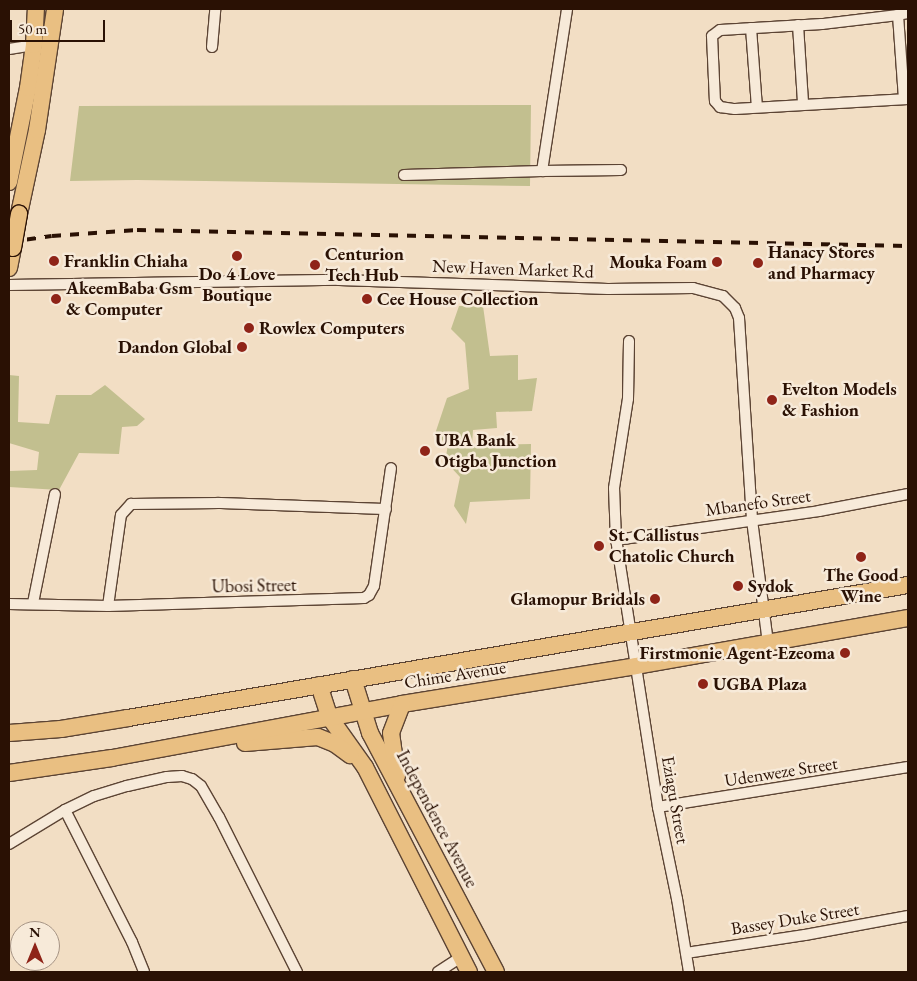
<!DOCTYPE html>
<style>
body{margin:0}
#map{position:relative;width:917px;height:981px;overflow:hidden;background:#f2dec4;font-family:"EB Garamond",serif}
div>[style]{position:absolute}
.green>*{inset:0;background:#c2bf8f}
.roads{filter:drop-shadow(1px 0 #5c4434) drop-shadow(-1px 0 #5c4434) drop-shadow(0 1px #5c4434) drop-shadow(0 -1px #5c4434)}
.minor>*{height:10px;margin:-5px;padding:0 5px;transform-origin:5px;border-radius:5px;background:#f7ead9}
.primary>*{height:16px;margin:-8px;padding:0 8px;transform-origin:8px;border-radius:8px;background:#e9bf82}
.rail>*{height:4px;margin-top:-2px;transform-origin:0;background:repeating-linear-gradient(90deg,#2a1104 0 9px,transparent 0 18px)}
.bridges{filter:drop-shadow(1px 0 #2a1104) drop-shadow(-1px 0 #2a1104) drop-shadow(0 1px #2a1104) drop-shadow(0 -1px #2a1104)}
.primary-bridge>*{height:16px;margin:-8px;padding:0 8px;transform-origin:8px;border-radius:8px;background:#e9bf82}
.dots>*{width:14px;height:14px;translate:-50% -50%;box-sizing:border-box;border:2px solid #f7ead9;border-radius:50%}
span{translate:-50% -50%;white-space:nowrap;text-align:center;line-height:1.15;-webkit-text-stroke:5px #f7ead9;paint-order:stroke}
.poi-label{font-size:18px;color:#2a1104;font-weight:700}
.left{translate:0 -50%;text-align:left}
.right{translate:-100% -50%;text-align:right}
.street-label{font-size:18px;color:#2a1104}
.frame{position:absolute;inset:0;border:10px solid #2a1104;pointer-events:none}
.north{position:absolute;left:10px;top:921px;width:50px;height:50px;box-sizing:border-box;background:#f7ead9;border:1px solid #a59384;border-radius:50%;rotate:0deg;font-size:14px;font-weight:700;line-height:20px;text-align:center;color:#2a1104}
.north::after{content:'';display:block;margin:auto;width:18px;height:22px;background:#8f2418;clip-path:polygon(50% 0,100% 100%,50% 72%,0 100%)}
.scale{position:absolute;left:10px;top:20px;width:95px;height:22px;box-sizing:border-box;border:2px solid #2a1104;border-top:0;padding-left:6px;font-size:15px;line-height:18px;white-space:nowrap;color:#2a1104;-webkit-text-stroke:4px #f7ead9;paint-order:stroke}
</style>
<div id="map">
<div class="green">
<i style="clip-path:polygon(531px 105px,530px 186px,137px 180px,70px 181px,79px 106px)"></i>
<i style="clip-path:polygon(459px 306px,483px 306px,490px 356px,518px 355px,518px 380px,537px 378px,532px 411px,496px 412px,497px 428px,473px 430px,472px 445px,531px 444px,530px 499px,470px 502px,466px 524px,454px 506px,460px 477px,445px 461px,448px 445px,435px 434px,447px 398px,469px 389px,465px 343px,451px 329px)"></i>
<i style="clip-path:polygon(9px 375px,19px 376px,18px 422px,49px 424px,56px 395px,91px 395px,105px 385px,145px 419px,137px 426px,122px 427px,119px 454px,79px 453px,59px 490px,9px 487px,9px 471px,37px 470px,39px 452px,9px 443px)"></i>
</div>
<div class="roads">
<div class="minor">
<i style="left:898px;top:15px;width:10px;rotate:-11deg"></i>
<i style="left:798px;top:25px;width:78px;rotate:86.3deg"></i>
<i style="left:751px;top:28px;width:79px;rotate:85.7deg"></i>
<i style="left:212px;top:47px;width:38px;rotate:-85deg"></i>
<i style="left:9px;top:49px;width:25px;rotate:-9deg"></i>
<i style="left:904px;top:99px;width:84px;rotate:-94.1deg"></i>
<i style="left:898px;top:15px;width:77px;rotate:173.2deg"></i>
<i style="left:822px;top:24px;width:102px;rotate:176.6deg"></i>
<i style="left:720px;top:30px;width:10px;rotate:143deg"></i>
<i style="left:712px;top:36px;width:65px;rotate:87.4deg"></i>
<i style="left:715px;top:101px;width:8px;rotate:50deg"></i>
<i style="left:720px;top:107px;width:15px;rotate:8deg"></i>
<i style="left:735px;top:109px;width:173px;rotate:-3.3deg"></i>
<i style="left:542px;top:171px;width:79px;rotate:-0.7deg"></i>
<i style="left:404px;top:175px;width:138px;rotate:-1.7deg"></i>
<i style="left:542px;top:171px;width:164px;rotate:-81.2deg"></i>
<i style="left:9px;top:285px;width:330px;rotate:-0.9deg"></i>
<i style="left:339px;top:280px;width:269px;rotate:1.9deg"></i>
<i style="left:608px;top:289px;width:85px;rotate:-0.7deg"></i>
<i style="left:693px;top:288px;width:31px;rotate:15deg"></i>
<i style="left:723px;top:296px;width:17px;rotate:45deg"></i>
<i style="left:735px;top:308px;width:11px;rotate:68deg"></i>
<i style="left:739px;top:318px;width:202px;rotate:86.3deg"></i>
<i style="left:752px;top:520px;width:124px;rotate:82.6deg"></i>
<i style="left:616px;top:540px;width:52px;rotate:-92.2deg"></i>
<i style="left:614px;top:488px;width:90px;rotate:-81.1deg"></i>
<i style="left:628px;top:399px;width:58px;rotate:-89deg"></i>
<i style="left:33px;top:603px;width:111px;rotate:-78.6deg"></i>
<i style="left:9px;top:604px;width:99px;rotate:1.2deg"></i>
<i style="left:108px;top:606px;width:256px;rotate:-1.8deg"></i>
<i style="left:364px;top:598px;width:6px;rotate:-31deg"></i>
<i style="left:369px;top:595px;width:10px;rotate:-61deg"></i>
<i style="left:374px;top:586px;width:119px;rotate:-81.8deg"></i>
<i style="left:108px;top:606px;width:92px;rotate:-81.9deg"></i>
<i style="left:121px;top:515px;width:15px;rotate:-48deg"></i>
<i style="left:131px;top:504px;width:88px;rotate:-0.7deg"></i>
<i style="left:219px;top:503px;width:167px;rotate:2.1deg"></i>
<i style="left:658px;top:807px;width:253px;rotate:-9.1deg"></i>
<i style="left:65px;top:810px;width:148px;rotate:63.1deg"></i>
<i style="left:132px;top:942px;width:32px;rotate:68deg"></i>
<i style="left:9px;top:844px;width:66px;rotate:-31.3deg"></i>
<i style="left:65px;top:810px;width:32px;rotate:-26deg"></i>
<i style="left:94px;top:796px;width:34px;rotate:-17deg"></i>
<i style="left:127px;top:786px;width:41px;rotate:-12.7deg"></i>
<i style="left:167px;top:777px;width:15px;rotate:-4deg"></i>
<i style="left:182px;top:776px;width:10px;rotate:17deg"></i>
<i style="left:192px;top:779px;width:11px;rotate:38deg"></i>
<i style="left:201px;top:786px;width:36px;rotate:60deg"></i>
<i style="left:219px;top:817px;width:174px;rotate:63.3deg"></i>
<i style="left:686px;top:953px;width:120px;rotate:-8.6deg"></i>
<i style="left:805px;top:935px;width:105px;rotate:-10.5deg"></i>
<i style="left:438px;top:972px;width:27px;rotate:-33deg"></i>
<i style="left:689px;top:972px;width:74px;rotate:-99.3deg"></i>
<i style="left:677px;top:899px;width:94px;rotate:-101.7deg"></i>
<i style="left:658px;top:807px;width:270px;rotate:-98.9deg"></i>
<i style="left:616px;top:540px;width:205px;rotate:-8.1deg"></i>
<i style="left:819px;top:511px;width:91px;rotate:-10.8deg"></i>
</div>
<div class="primary">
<i style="left:9px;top:182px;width:96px;rotate:-78.6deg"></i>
<i style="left:28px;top:88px;width:43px;rotate:-82.1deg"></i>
<i style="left:34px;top:45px;width:36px;rotate:-87deg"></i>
<i style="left:19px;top:214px;width:86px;rotate:-77.9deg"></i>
<i style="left:37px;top:130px;width:122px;rotate:-81.5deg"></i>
<i style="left:9px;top:268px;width:20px;rotate:-79deg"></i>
<i style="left:353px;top:679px;width:57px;rotate:72.5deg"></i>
<i style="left:370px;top:733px;width:270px;rotate:62.2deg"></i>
<i style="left:319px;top:685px;width:35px;rotate:72deg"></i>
<i style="left:330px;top:718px;width:60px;rotate:54.5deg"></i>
<i style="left:365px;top:767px;width:230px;rotate:63.1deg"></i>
<i style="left:9px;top:733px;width:52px;rotate:-4.4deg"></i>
<i style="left:61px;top:729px;width:68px;rotate:-9.3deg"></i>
<i style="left:128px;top:718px;width:791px;rotate:-9.68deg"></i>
<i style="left:245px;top:743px;width:73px;rotate:-4.7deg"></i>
<i style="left:318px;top:737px;width:18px;rotate:22deg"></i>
<i style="left:335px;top:744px;width:19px;rotate:36deg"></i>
<i style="left:9px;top:773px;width:104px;rotate:-8.3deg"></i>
<i style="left:112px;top:758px;width:295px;rotate:-10.5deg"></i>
<i style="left:402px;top:704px;width:237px;rotate:-9.2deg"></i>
<i style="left:636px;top:666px;width:276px;rotate:-10deg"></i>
<i style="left:397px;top:776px;width:43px;rotate:-97.9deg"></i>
<i style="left:391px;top:733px;width:31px;rotate:-69deg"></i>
</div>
</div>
<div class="rail">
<i style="left:9px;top:242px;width:43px;rotate:-7.9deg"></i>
<i style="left:52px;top:236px;width:85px;rotate:-4deg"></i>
<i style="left:137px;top:230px;width:771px;rotate:1.19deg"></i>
</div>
<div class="bridges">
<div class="primary-bridge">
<i style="left:13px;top:248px;width:35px;rotate:-80deg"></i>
</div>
</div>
<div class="dots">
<i style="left:237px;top:256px;background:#8f2418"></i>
<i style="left:54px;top:261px;background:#8f2418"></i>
<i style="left:717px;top:262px;background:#8f2418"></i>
<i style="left:758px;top:263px;background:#8f2418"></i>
<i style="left:315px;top:265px;background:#8f2418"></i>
<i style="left:56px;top:299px;background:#8f2418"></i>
<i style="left:367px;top:299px;background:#8f2418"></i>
<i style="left:249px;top:328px;background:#8f2418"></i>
<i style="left:242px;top:347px;background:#8f2418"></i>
<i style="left:772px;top:400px;background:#8f2418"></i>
<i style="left:425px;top:451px;background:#8f2418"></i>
<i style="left:599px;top:546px;background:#8f2418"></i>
<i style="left:861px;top:557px;background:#8f2418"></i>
<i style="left:738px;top:586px;background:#8f2418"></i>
<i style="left:655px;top:599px;background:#8f2418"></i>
<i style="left:845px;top:653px;background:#8f2418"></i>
<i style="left:703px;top:684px;background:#8f2418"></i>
</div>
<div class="poi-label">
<span class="left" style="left:768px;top:263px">Hanacy Stores<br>and Pharmacy</span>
<span class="left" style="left:325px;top:265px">Centurion<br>Tech Hub</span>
<span class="left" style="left:64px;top:261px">Franklin Chiaha</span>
<span class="right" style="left:707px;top:262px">Mouka Foam</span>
<span style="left:237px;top:285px">Do 4 Love<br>Boutique</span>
<span class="left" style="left:66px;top:299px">AkeemBaba Gsm<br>&amp; Computer</span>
<span class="left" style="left:377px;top:299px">Cee House Collection</span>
<span class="left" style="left:259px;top:328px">Rowlex Computers</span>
<span class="right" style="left:232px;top:347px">Dandon Global</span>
<span class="left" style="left:782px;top:400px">Evelton Models<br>&amp; Fashion</span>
<span class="left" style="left:435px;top:451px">UBA Bank<br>Otigba Junction</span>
<span class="left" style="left:609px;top:546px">St. Callistus<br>Chatolic Church</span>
<span style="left:861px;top:586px">The Good<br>Wine</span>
<span class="left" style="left:748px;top:586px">Sydok</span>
<span class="right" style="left:645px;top:599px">Glamopur Bridals</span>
<span class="right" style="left:835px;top:653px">Firstmonie Agent-Ezeoma</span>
<span class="left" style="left:713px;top:684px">UGBA Plaza</span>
</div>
<div class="street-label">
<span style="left:513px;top:269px;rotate:2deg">New Haven Market Rd</span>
<span style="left:758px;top:503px;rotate:-8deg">Mbanefo Street</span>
<span style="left:254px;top:586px;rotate:-1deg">Ubosi Street</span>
<span style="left:455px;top:675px;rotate:-9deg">Chime Avenue</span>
<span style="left:781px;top:772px;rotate:-9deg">Udenweze Street</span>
<span style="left:675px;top:800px;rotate:80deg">Eziagu Street</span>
<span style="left:437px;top:819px;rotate:62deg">Independence Avenue</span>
<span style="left:795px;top:919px;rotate:-9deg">Bassey Duke Street</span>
</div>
<div class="frame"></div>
<div class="north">N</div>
<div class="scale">50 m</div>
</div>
